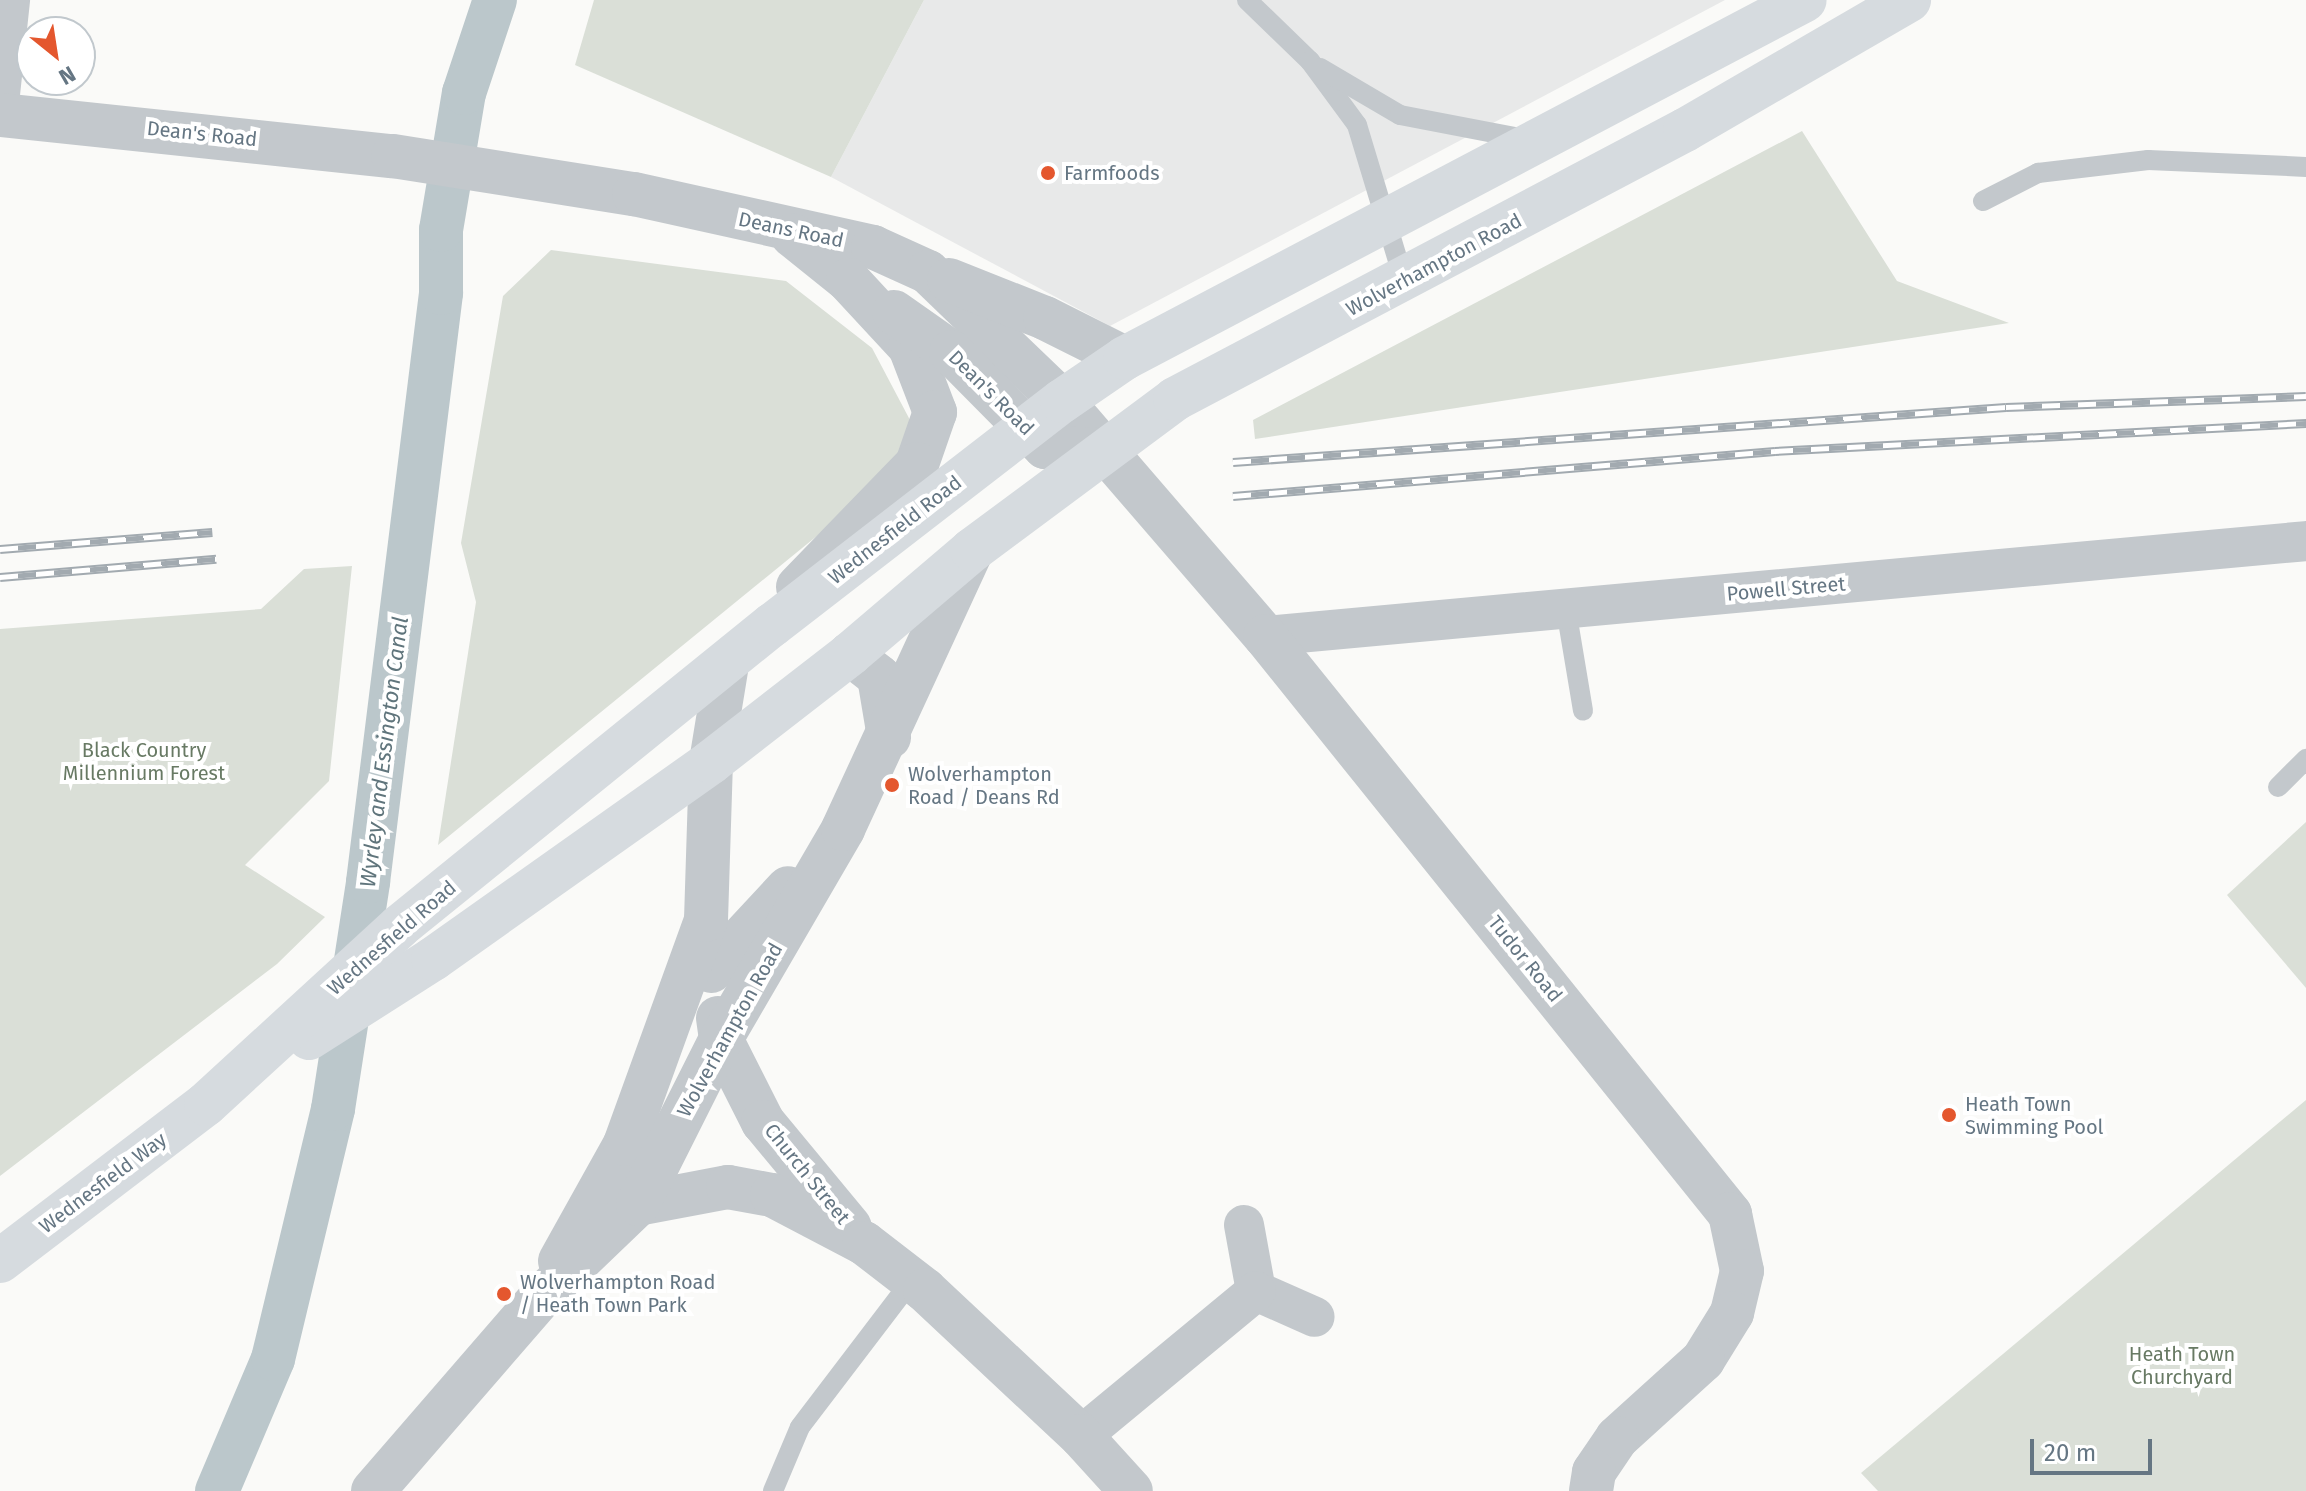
<!DOCTYPE html>
<style>
body{margin:0}
#map{position:relative;width:2306px;height:1491px;overflow:hidden;background:#fafaf8;font-family:"Fira Sans",sans-serif}
div>[style]{position:absolute}
.built>*{inset:0;background:#e8e9e9}
.green>*{inset:0;background:#dadfd7}
.canal>*{height:44px;margin:-22px;padding:0 22px;transform-origin:22px;border-radius:22px;background:#bbc7cb}
.service>*{height:20px;margin:-10px;padding:0 10px;transform-origin:10px;border-radius:10px;background:#c3c8cc}
.minor>*{height:40px;margin:-20px;padding:0 20px;transform-origin:20px;border-radius:20px;background:#c3c8cc}
.tertiary>*{height:44px;margin:-22px;padding:0 22px;transform-origin:22px;border-radius:22px;background:#c3c8cc}
.primary>*{height:44px;margin:-22px;padding:0 22px;transform-origin:22px;border-radius:22px;background:#d6dbdf}
.rail>*{height:9px;margin-top:-4.5px;transform-origin:0;background:repeating-linear-gradient(90deg,#fff 0 18px,#a2aab0 0 36px);box-sizing:border-box;border-block:2px solid #a2aab0}
.dots>*{width:22px;height:22px;translate:-50% -50%;box-sizing:border-box;border:4px solid #fff;border-radius:50%}
span{translate:-50% -50%;white-space:nowrap;text-align:center;line-height:1.15;-webkit-text-stroke:8px #fff;paint-order:stroke}
.street-label{font-size:20px;color:#657683}
.poi-label{font-size:20px;color:#657683}
.left{translate:0 -50%;text-align:left}
.park-label{font-size:20px;color:#687a64}
.water-label{font-size:22px;color:#60757c;font-style:italic}
.north{position:absolute;left:16px;top:16px;width:80px;height:80px;box-sizing:border-box;background:#fff;border:2px solid #c1c8cd;border-radius:50%;rotate:150deg;font-size:22px;font-weight:700;line-height:32px;text-align:center;color:#657683}
.north::after{content:'';display:block;margin:auto;width:28px;height:36px;background:#e4572e;clip-path:polygon(50% 0,100% 100%,50% 72%,0 100%)}
.scale{position:absolute;left:2030px;top:1439px;width:122px;height:36px;box-sizing:border-box;border:4px solid #657683;border-top:0;padding-left:10px;font-size:24px;line-height:28px;white-space:nowrap;color:#657683;-webkit-text-stroke:6px #fff;paint-order:stroke}
</style>
<div id="map">
<div class="built">
<i style="clip-path:polygon(924px 0,1725px 0,1110px 326px,831px 177px)"></i>
</div>
<div class="green">
<i style="clip-path:polygon(594px 0,924px 0,831px 177px,575px 65px)"></i>
<i style="clip-path:polygon(1802px 131px,1897px 281px,2009px 323px,1255px 439px,1253px 420px)"></i>
<i style="clip-path:polygon(551px 250px,786px 281px,872px 348px,910px 420px,898px 460px,823px 531px,438px 845px,476px 602px,461px 543px,503px 296px)"></i>
<i style="clip-path:polygon(352px 566px,329px 781px,245px 865px,325px 917px,277px 964px,0 1176px,0 629px,261px 609px,304px 569px)"></i>
<i style="clip-path:polygon(2306px 822px,2306px 988px,2227px 895px)"></i>
<i style="clip-path:polygon(2306px 1100px,2306px 1491px,1878px 1491px,1861px 1473px)"></i>
</div>
<div class="canal">
<i style="left:217px;top:1491px;width:143px;rotate:-67deg"></i>
<i style="left:273px;top:1359px;width:257px;rotate:-76.5deg"></i>
<i style="left:333px;top:1109px;width:230px;rotate:-81.2deg"></i>
<i style="left:368px;top:882px;width:594px;rotate:-82.93deg"></i>
<i style="left:441px;top:293px;width:63px;rotate:-90deg"></i>
<i style="left:441px;top:230px;width:139px;rotate:-80.5deg"></i>
<i style="left:464px;top:93px;width:98px;rotate:-71.6deg"></i>
</div>
<div class="service">
<i style="left:1247px;top:0;width:88px;rotate:44.1deg"></i>
<i style="left:1310px;top:61px;width:79px;rotate:53.7deg"></i>
<i style="left:1357px;top:125px;width:163px;rotate:73.2deg"></i>
<i style="left:1320px;top:68px;width:93px;rotate:30.4deg"></i>
<i style="left:1400px;top:115px;width:127px;rotate:10.9deg"></i>
<i style="left:1983px;top:201px;width:62px;rotate:-27deg"></i>
<i style="left:2038px;top:173px;width:111px;rotate:-6.7deg"></i>
<i style="left:2148px;top:160px;width:158px;rotate:2.5deg"></i>
<i style="left:1566px;top:609px;width:103px;rotate:80.5deg"></i>
<i style="left:2278px;top:787px;width:40px;rotate:-45deg"></i>
<i style="left:773px;top:1491px;width:69px;rotate:-67.1deg"></i>
<i style="left:800px;top:1427px;width:185px;rotate:-52.7deg"></i>
</div>
<div class="minor">
<i style="left:0;top:94px;width:95px;rotate:-83.9deg"></i>
<i style="left:1265px;top:636px;width:1045px;rotate:-5.21deg"></i>
<i style="left:1244px;top:1225px;width:67px;rotate:79.7deg"></i>
<i style="left:1256px;top:1291px;width:64px;rotate:23.8deg"></i>
<i style="left:1081px;top:1436px;width:227px;rotate:-39.6deg"></i>
</div>
<div class="tertiary">
<i style="left:0;top:115px;width:395px;rotate:6deg"></i>
<i style="left:393px;top:156px;width:244px;rotate:9deg"></i>
<i style="left:634px;top:194px;width:245px;rotate:12.5deg"></i>
<i style="left:873px;top:247px;width:60px;rotate:24.4deg"></i>
<i style="left:928px;top:272px;width:186px;rotate:43.9deg"></i>
<i style="left:1062px;top:401px;width:311px;rotate:49.2deg"></i>
<i style="left:1265px;top:636px;width:742px;rotate:51.18deg"></i>
<i style="left:1730px;top:1214px;width:58px;rotate:78.1deg"></i>
<i style="left:1742px;top:1271px;width:43px;rotate:103.4deg"></i>
<i style="left:1732px;top:1313px;width:55px;rotate:121.7deg"></i>
<i style="left:1703px;top:1360px;width:116px;rotate:137.8deg"></i>
<i style="left:1617px;top:1438px;width:41px;rotate:124.1deg"></i>
<i style="left:1594px;top:1472px;width:19px;rotate:99deg"></i>
<i style="left:792px;top:235px;width:72px;rotate:38.8deg"></i>
<i style="left:848px;top:280px;width:91px;rotate:47.2deg"></i>
<i style="left:910px;top:347px;width:70px;rotate:69deg"></i>
<i style="left:935px;top:412px;width:55px;rotate:109.1deg"></i>
<i style="left:917px;top:464px;width:171px;rotate:134.1deg"></i>
<i style="left:949px;top:280px;width:103px;rotate:21.6deg"></i>
<i style="left:1045px;top:318px;width:89px;rotate:26.6deg"></i>
<i style="left:894px;top:312px;width:70px;rotate:35.1deg"></i>
<i style="left:951px;top:352px;width:134px;rotate:45.3deg"></i>
<i style="left:1045px;top:447px;width:58px;rotate:3deg"></i>
<i style="left:850px;top:654px;width:37px;rotate:38deg"></i>
<i style="left:879px;top:677px;width:61px;rotate:80.5deg"></i>
<i style="left:711px;top:971px;width:113px;rotate:-47.1deg"></i>
<i style="left:718px;top:1018px;width:21px;rotate:82deg"></i>
<i style="left:721px;top:1039px;width:93px;rotate:63.2deg"></i>
<i style="left:763px;top:1122px;width:136px;rotate:50.4deg"></i>
<i style="left:638px;top:1204px;width:92px;rotate:-10.7deg"></i>
<i style="left:728px;top:1187px;width:45px;rotate:10.3deg"></i>
<i style="left:772px;top:1195px;width:104px;rotate:27.6deg"></i>
<i style="left:864px;top:1243px;width:77px;rotate:37.6deg"></i>
<i style="left:925px;top:1290px;width:214px;rotate:43.1deg"></i>
<i style="left:1081px;top:1436px;width:74px;rotate:47.7deg"></i>
<i style="left:560px;top:1261px;width:134px;rotate:-60.9deg"></i>
<i style="left:625px;top:1144px;width:238px;rotate:-70.1deg"></i>
<i style="left:706px;top:920px;width:158px;rotate:-88.2deg"></i>
<i style="left:711px;top:762px;width:99px;rotate:-80.7deg"></i>
<i style="left:373px;top:1491px;width:255px;rotate:-49.1deg"></i>
<i style="left:540px;top:1298px;width:136px;rotate:-43.8deg"></i>
<i style="left:638px;top:1204px;width:185px;rotate:-63.3deg"></i>
<i style="left:721px;top:1039px;width:243px;rotate:-59.8deg"></i>
<i style="left:843px;top:829px;width:307px;rotate:-65.2deg"></i>
</div>
<div class="primary">
<i style="left:309px;top:1038px;width:147px;rotate:-32.5deg"></i>
<i style="left:433px;top:959px;width:341px;rotate:-35.3deg"></i>
<i style="left:711px;top:762px;width:176px;rotate:-37.8deg"></i>
<i style="left:850px;top:654px;width:160px;rotate:-40.4deg"></i>
<i style="left:972px;top:550px;width:253px;rotate:-36.6deg"></i>
<i style="left:1175px;top:399px;width:577px;rotate:-27.81deg"></i>
<i style="left:1685px;top:130px;width:259px;rotate:-30.1deg"></i>
<i style="left:0;top:1261px;width:259px;rotate:-37.3deg"></i>
<i style="left:206px;top:1104px;width:263px;rotate:-42.5deg"></i>
<i style="left:400px;top:926px;width:479px;rotate:-39deg"></i>
<i style="left:772px;top:625px;width:366px;rotate:-37.7deg"></i>
<i style="left:1062px;top:401px;width:76px;rotate:-34.3deg"></i>
<i style="left:1125px;top:358px;width:768px;rotate:-27.77deg"></i>
</div>
<div class="rail">
<i style="left:1233px;top:462px;width:775px;rotate:-4.07deg"></i>
<i style="left:2006px;top:407px;width:300px;rotate:-2.1deg"></i>
<i style="left:1233px;top:496px;width:544px;rotate:-4.75deg"></i>
<i style="left:1775px;top:451px;width:532px;rotate:-3.02deg"></i>
<i style="left:0;top:549px;width:213px;rotate:-4.6deg"></i>
<i style="left:0;top:577px;width:217px;rotate:-4.8deg"></i>
</div>
<div class="dots">
<i style="left:1048px;top:173px;background:#e4572e"></i>
<i style="left:892px;top:785px;background:#e4572e"></i>
<i style="left:1949px;top:1115px;background:#e4572e"></i>
<i style="left:504px;top:1294px;background:#e4572e"></i>
</div>
<div class="street-label">
<span style="left:202px;top:134px;rotate:6deg">Dean's Road</span>
<span style="left:791px;top:230px;rotate:12deg">Deans Road</span>
<span style="left:1434px;top:265px;rotate:-28deg">Wolverhampton Road</span>
<span style="left:991px;top:393px;rotate:45deg">Dean's Road</span>
<span style="left:895px;top:530px;rotate:-38deg">Wednesfield Road</span>
<span style="left:1786px;top:589px;rotate:-5deg">Powell Street</span>
<span style="left:392px;top:938px;rotate:-41deg">Wednesfield Road</span>
<span style="left:1525px;top:959px;rotate:51deg">Tudor Road</span>
<span style="left:730px;top:1030px;rotate:-61deg">Wolverhampton Road</span>
<span style="left:807px;top:1174px;rotate:51deg">Church Street</span>
<span style="left:103px;top:1183px;rotate:-37deg">Wednesfield Way</span>
</div>
<div class="poi-label">
<span class="left" style="left:1064px;top:173px">Farmfoods</span>
<span class="left" style="left:908px;top:786px">Wolverhampton<br>Road / Deans Rd</span>
<span class="left" style="left:1965px;top:1116px">Heath Town<br>Swimming Pool</span>
<span class="left" style="left:520px;top:1294px">Wolverhampton Road<br>/ Heath Town Park</span>
</div>
<div class="park-label">
<span style="left:144px;top:762px">Black Country<br>Millennium Forest</span>
<span style="left:2182px;top:1366px">Heath Town<br>Churchyard</span>
</div>
<div class="water-label">
<span style="left:384px;top:752px;rotate:-83deg">Wyrley and Essington Canal</span>
</div>
<div class="north">N</div>
<div class="scale">20 m</div>
</div>
